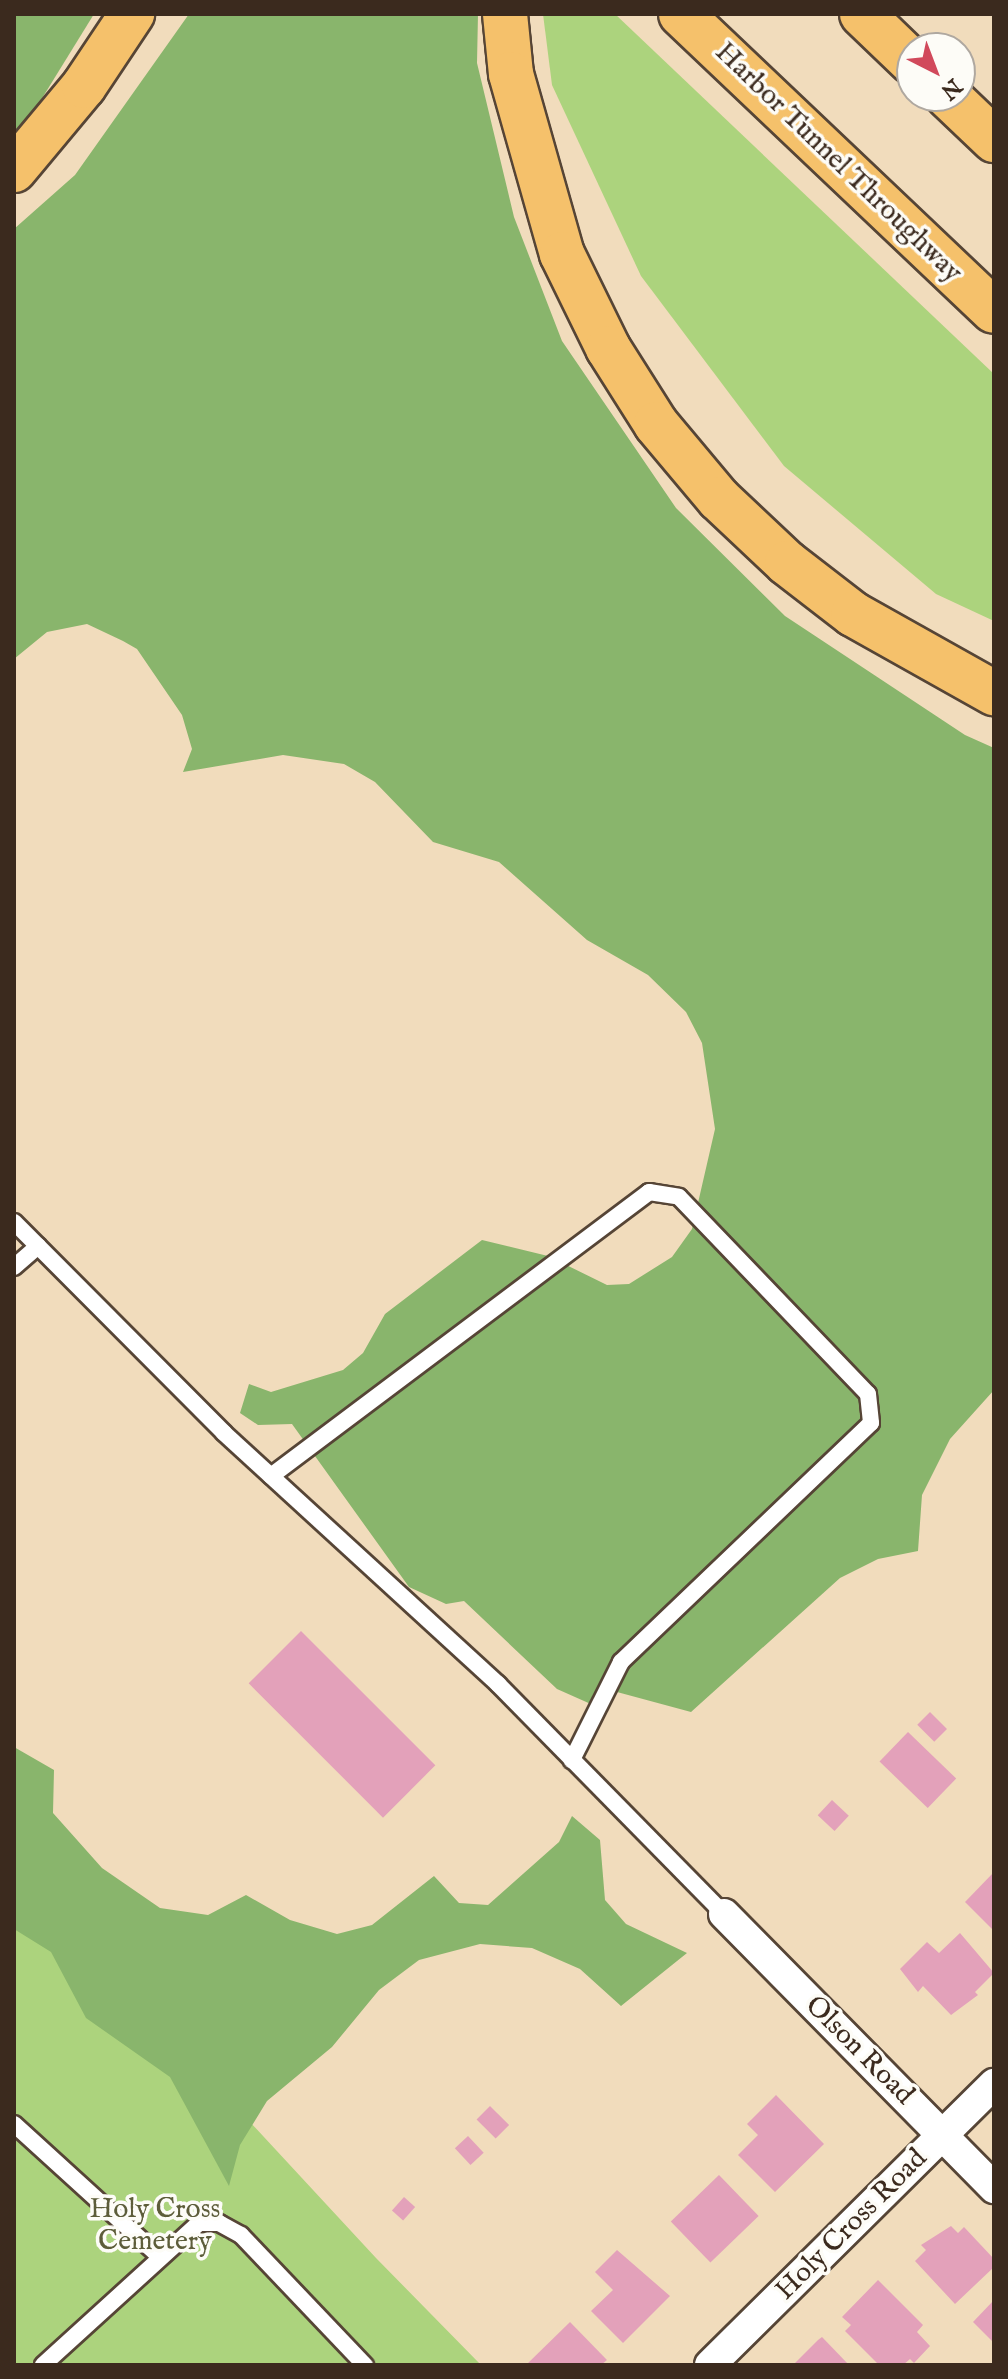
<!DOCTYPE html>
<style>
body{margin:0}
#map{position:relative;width:1008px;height:2379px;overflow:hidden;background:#f1dcbc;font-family:"IM FELL English",serif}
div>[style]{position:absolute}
.green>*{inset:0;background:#acd37d}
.forest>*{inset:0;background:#89b56c}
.building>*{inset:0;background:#e3a1ba;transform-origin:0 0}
.roads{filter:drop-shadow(2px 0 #564536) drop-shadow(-2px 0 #564536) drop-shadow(0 2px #564536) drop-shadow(0 -2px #564536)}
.lane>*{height:16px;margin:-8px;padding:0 8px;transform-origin:8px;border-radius:8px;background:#fff}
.street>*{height:30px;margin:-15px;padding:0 15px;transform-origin:15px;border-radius:15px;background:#fff}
.highway>*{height:44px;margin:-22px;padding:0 22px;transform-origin:22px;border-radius:22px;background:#f5c16b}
span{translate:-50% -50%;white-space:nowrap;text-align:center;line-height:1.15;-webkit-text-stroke:7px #fdfcf7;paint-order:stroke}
.street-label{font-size:28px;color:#3b2a1e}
.park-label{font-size:28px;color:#5d5d3a}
.frame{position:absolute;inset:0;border:16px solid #3b2a1e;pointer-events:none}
.north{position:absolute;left:896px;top:32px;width:80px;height:80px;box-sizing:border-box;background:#fdfcf7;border:2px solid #afa8a0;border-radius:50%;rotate:138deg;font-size:22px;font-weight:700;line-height:32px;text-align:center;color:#3b2a1e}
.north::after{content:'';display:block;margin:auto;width:28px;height:36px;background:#d1495b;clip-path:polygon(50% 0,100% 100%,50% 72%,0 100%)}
</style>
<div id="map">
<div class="green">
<i style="clip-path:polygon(543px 14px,615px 14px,994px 374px,994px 621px,936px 594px,784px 466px,641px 276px,552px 85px)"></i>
<i style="clip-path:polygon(14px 1867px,376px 2258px,481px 2365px,14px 2365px)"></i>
</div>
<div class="forest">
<i style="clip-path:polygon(14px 14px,94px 14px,28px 121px,14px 134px)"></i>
<i style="clip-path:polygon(189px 14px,478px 14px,477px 63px,514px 217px,562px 341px,676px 508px,785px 616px,965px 735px,994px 748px,994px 1390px,950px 1439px,922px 1495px,918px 1551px,878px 1559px,840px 1578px,691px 1712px,617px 1692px,593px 1705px,557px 1689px,464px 1601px,446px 1604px,409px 1587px,292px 1424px,258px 1425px,240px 1413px,249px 1384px,271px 1392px,343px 1370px,363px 1353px,385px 1314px,482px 1240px,548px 1256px,607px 1285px,629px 1284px,672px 1257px,692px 1229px,715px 1129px,702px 1043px,686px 1012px,648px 975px,587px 940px,499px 862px,433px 842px,375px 782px,344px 764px,283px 755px,183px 772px,192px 749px,182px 715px,137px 649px,123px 641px,87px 624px,47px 632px,14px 659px,14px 229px,75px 175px)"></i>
<i style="clip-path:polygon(14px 1747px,54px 1770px,53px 1813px,102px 1868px,160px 1908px,208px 1915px,246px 1895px,290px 1920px,337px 1934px,372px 1925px,434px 1876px,459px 1903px,488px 1905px,559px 1842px,572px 1816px,600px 1840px,605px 1900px,626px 1924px,687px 1953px,621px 2006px,580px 1969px,532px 1948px,480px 1944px,419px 1960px,379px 1990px,332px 2047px,267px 2101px,240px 2145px,229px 2186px,170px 2077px,86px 2018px,51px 1952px,14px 1929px)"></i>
</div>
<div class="building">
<i style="left:301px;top:1631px;width:190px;height:74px;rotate:45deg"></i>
<i style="left:930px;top:1712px;width:24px;height:18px;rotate:45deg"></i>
<i style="left:908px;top:1732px;width:67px;height:41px;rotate:44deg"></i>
<i style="left:832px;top:1800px;width:23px;height:21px;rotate:43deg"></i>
<i style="clip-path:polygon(994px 1872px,994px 1931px,965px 1902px)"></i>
<i style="clip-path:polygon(960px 1933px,994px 1973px,975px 1992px,978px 1995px,951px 2015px,923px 1986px,918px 1992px,900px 1969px,927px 1942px,939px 1953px)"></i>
<i style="clip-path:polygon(776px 2095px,824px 2144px,775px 2192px,738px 2155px,758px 2135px,747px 2124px)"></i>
<i style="left:490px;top:2106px;width:27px;height:19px;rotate:45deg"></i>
<i style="left:468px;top:2136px;width:23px;height:18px;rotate:47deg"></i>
<i style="left:719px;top:2175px;width:57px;height:67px;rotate:46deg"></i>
<i style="left:404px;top:2197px;width:15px;height:18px;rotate:42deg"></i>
<i style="clip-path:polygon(951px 2226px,958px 2233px,964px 2227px,994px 2259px,994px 2267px,955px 2304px,915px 2261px,926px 2250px,921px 2245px)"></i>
<i style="clip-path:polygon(617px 2250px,670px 2296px,623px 2343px,591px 2311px,613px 2290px,595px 2272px)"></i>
<i style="clip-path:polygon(878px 2280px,923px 2325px,917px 2332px,930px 2346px,914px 2363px,910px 2359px,903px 2365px,879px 2365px,845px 2331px,851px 2325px,842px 2317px)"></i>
<i style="clip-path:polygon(994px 2300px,994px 2339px,992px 2341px,973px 2322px)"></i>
<i style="clip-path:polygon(570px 2322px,607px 2360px,601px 2365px,526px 2365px)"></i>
<i style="clip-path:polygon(822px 2337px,849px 2365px,793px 2365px,818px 2340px)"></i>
</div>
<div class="roads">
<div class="lane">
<i style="left:14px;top:1222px;width:298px;rotate:45.1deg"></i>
<i style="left:224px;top:1433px;width:372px;rotate:42.5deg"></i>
<i style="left:498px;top:1684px;width:322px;rotate:45.5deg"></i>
<i style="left:14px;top:1267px;width:32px;rotate:-41deg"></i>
<i style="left:271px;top:1476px;width:473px;rotate:-36.9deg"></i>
<i style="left:649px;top:1192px;width:30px;rotate:9deg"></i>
<i style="left:679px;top:1197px;width:273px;rotate:46.2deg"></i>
<i style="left:868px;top:1394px;width:29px;rotate:84deg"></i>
<i style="left:871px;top:1423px;width:346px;rotate:136.3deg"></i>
<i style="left:621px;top:1662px;width:110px;rotate:116.6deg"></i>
<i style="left:14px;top:2124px;width:197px;rotate:42.3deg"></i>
<i style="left:43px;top:2365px;width:211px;rotate:-42.3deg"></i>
<i style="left:199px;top:2223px;width:20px"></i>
<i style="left:219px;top:2223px;width:25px;rotate:29deg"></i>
<i style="left:241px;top:2235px;width:180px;rotate:46.4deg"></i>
</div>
<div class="street">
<i style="left:724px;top:1914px;width:385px;rotate:45.4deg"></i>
<i style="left:710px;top:2365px;width:400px;rotate:-44.7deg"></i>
</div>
<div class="highway">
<i style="left:505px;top:14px;width:60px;rotate:84.3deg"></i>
<i style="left:511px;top:74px;width:187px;rotate:74.2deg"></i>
<i style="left:562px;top:254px;width:105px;rotate:63.9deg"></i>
<i style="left:608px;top:348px;width:90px;rotate:57.7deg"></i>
<i style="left:656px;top:424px;width:98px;rotate:50deg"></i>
<i style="left:719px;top:499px;width:93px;rotate:43.3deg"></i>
<i style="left:787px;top:563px;width:83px;rotate:37.7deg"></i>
<i style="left:853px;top:614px;width:162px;rotate:29.3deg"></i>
<i style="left:681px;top:14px;width:431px;rotate:43.5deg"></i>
<i style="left:862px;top:14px;width:69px;rotate:43.8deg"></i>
<i style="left:948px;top:96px;width:64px;rotate:43.7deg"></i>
<i style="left:14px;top:170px;width:109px;rotate:-50.2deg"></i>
<i style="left:84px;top:86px;width:87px;rotate:-56.3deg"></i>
</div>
</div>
<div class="street-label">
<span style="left:838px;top:163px;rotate:44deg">Harbor Tunnel Throughway</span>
<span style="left:859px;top:2051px;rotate:45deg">Olson Road</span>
<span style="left:852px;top:2225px;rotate:-45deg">Holy Cross Road</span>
</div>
<div class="park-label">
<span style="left:155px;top:2226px">Holy Cross<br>Cemetery</span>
</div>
<div class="frame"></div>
<div class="north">N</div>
</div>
